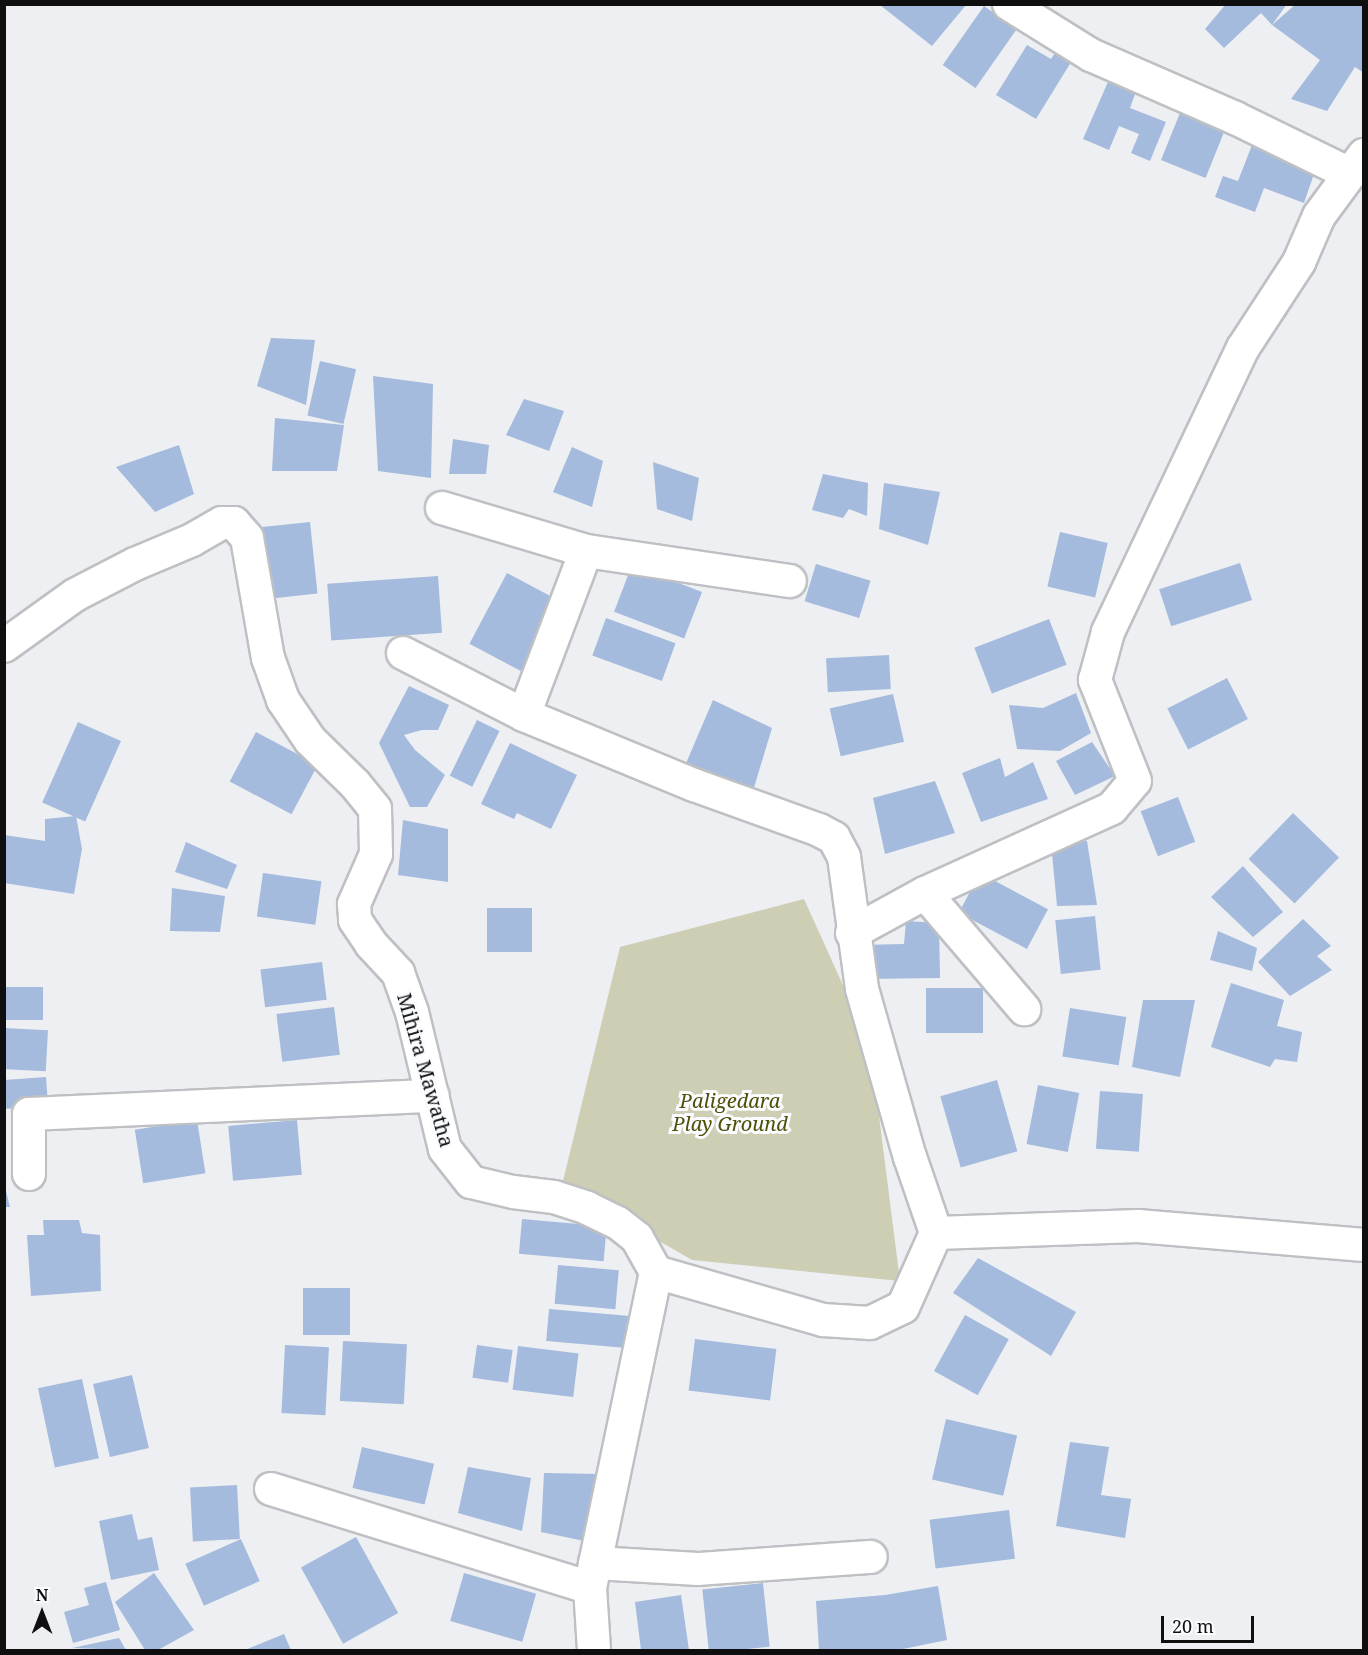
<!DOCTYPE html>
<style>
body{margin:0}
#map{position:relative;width:1368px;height:1655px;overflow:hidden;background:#edeff2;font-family:"Noto Serif",serif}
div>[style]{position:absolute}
.green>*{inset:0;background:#ceceb4}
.building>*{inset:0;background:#a4bbdd;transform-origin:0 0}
.roads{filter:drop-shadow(2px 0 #bec0c3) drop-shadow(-2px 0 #bec0c3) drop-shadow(0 2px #bec0c3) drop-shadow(0 -2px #bec0c3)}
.street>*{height:32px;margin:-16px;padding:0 16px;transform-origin:16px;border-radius:16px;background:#fff}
span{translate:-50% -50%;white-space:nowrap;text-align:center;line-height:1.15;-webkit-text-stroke:6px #fbfcff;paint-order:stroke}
.street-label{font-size:20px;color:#0f0f10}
.park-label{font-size:20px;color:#514e08;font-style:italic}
.frame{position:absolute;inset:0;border:6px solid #0f0f10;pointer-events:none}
.north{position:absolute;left:12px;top:1583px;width:60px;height:60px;-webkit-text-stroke:4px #fbfcff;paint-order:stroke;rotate:0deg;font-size:16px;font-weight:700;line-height:24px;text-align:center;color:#0f0f10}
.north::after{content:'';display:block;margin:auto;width:21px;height:27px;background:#0f0f10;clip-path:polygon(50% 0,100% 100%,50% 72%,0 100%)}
.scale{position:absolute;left:1161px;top:1616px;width:93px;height:27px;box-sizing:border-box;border:3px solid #0f0f10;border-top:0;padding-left:8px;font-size:18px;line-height:21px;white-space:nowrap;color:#0f0f10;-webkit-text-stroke:4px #fbfcff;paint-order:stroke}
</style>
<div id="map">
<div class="green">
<i style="clip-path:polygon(804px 899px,870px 1045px,900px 1281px,692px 1260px,562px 1185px,620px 947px)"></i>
</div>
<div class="building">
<i style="clip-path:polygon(1226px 4px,1287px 4px,1272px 25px,1261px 13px,1224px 48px,1205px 29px)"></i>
<i style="clip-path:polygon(1296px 4px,1364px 4px,1364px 73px,1355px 67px,1327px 111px,1291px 99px,1320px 60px,1272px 25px)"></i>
<i style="clip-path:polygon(880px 5px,966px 5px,932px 46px)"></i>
<i style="left:984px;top:6px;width:40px;height:72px;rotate:35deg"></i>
<i style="clip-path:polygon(1027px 45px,1051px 59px,1060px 45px,1076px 54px,1036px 119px,996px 95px)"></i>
<i style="clip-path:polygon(1111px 75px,1138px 86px,1130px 108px,1166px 122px,1150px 161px,1131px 153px,1139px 134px,1119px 126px,1109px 150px,1083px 139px)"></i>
<i style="left:1182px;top:108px;width:48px;height:56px;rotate:22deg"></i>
<i style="clip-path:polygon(1252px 145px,1316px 168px,1304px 203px,1264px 188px,1255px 212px,1215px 197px,1223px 176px,1238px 181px)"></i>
<i style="clip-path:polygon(271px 338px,315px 340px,306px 405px,257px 386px)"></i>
<i style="left:320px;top:361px;width:37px;height:56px;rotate:13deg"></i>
<i style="clip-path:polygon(373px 376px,433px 384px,431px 478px,378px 471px)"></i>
<i style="clip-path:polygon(524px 399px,564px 411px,549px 451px,506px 435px)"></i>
<i style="clip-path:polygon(275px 418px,344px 425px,337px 471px,272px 471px)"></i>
<i style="clip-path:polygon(453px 439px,489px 445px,486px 474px,449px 474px)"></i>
<i style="clip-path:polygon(179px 445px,194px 494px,155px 512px,116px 467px)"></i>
<i style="clip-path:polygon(572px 447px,603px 461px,592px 507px,553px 492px)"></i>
<i style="clip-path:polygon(653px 462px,699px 478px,692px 521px,657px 509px)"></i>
<i style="clip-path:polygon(823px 474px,868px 483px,867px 516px,849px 509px,843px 518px,812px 510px)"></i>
<i style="clip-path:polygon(884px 483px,940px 492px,928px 545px,879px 529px)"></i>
<i style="left:310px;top:522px;width:72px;height:53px;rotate:84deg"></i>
<i style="left:1060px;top:532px;width:49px;height:56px;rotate:13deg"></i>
<i style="left:1240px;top:563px;width:39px;height:85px;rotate:72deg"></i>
<i style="left:816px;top:564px;width:57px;height:39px;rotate:17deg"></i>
<i style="left:632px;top:565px;width:75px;height:50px;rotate:21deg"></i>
<i style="left:507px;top:573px;width:64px;height:80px;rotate:28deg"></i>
<i style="left:438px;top:576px;width:57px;height:111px;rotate:86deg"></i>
<i style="left:606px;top:618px;width:74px;height:40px;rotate:20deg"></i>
<i style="left:1049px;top:619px;width:49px;height:80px;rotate:69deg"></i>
<i style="left:889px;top:655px;width:34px;height:63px;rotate:87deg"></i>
<i style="left:1227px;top:678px;width:46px;height:67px;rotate:63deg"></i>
<i style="clip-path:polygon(409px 686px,449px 705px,438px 730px,422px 730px,404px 735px,415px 750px,445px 775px,427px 807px,410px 807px,379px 743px)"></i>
<i style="clip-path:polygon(1076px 693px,1091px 733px,1060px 751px,1017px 749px,1009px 705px,1043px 708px)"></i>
<i style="left:893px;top:694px;width:49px;height:65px;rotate:77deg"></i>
<i style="clip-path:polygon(713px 700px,772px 728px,752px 794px,684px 768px)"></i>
<i style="left:477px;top:720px;width:25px;height:62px;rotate:26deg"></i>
<i style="left:78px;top:722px;width:47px;height:88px;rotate:24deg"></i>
<i style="left:256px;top:732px;width:70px;height:56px;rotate:28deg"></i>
<i style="clip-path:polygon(1092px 742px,1115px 776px,1075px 795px,1056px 761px)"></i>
<i style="clip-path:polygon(510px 743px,577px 775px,551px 829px,517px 813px,514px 819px,481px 804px)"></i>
<i style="clip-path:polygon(1000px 758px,1005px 777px,1033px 762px,1048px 799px,981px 822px,962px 773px)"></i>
<i style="clip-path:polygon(935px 781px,955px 833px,885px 854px,873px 798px)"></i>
<i style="left:1178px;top:797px;width:48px;height:40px;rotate:69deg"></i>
<i style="left:1293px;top:813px;width:64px;height:64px;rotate:44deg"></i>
<i style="clip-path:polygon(76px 816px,82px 849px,74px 894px,4px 883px,4px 835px,45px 841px,45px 819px)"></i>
<i style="clip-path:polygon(403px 820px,448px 829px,448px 882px,398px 875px)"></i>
<i style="clip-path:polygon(1087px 841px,1097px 905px,1057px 906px,1051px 843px)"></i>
<i style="clip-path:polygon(186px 842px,237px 865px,227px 889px,175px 872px)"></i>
<i style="clip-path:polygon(1243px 866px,1283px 912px,1253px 937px,1211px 897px)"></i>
<i style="left:263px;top:873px;width:59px;height:44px;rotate:8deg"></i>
<i style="left:980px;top:873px;width:77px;height:45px;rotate:28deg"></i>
<i style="clip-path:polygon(172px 888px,225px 896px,220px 932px,170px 931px)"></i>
<i style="left:487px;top:908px;width:45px;height:44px"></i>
<i style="left:1095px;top:916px;width:54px;height:40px;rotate:84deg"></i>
<i style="clip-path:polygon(1303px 919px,1331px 946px,1317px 956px,1332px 970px,1290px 996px,1258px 962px)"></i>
<i style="clip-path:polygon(906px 921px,939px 923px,940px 978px,863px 979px,862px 945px,904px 944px)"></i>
<i style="clip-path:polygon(1218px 931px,1257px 948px,1252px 971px,1210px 960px)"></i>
<i style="left:322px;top:962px;width:38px;height:62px;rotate:83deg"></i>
<i style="clip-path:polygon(1231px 983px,1284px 1000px,1277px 1026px,1302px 1032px,1297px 1062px,1275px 1059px,1270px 1067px,1211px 1047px)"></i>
<i style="left:5px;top:987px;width:38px;height:33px"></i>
<i style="left:926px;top:988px;width:57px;height:45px"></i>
<i style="clip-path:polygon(1143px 1000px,1195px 1000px,1180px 1077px,1132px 1067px)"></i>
<i style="left:334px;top:1007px;width:48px;height:58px;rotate:83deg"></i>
<i style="left:1070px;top:1008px;width:57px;height:49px;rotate:9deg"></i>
<i style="left:4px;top:1028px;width:44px;height:41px;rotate:3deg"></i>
<i style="left:46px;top:1077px;width:29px;height:42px;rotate:86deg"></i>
<i style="left:997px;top:1080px;width:74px;height:59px;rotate:74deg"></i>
<i style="left:1038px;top:1085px;width:42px;height:60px;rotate:11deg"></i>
<i style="left:1100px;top:1091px;width:43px;height:58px;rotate:4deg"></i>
<i style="left:197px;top:1120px;width:54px;height:63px;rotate:81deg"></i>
<i style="left:297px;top:1120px;width:55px;height:69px;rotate:85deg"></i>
<i style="clip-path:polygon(4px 1183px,10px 1207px,4px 1207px)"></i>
<i style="left:522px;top:1219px;width:85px;height:35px;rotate:5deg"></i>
<i style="clip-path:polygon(43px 1220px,79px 1220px,82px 1233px,100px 1235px,101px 1291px,31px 1296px,27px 1235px,44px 1235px)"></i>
<i style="clip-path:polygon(978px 1258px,1076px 1312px,1051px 1356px,953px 1293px)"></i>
<i style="left:558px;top:1265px;width:61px;height:39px;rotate:5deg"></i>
<i style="left:303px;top:1288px;width:47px;height:47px"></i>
<i style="left:549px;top:1309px;width:84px;height:32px;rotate:5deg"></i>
<i style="left:965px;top:1315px;width:50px;height:64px;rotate:29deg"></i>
<i style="left:695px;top:1339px;width:82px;height:52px;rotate:7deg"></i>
<i style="left:343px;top:1341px;width:64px;height:60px;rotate:3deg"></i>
<i style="left:285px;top:1345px;width:44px;height:68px;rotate:3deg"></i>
<i style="left:477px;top:1345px;width:36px;height:33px;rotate:8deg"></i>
<i style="left:518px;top:1346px;width:61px;height:44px;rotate:7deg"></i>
<i style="left:132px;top:1375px;width:75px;height:40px;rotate:77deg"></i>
<i style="left:82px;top:1379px;width:81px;height:45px;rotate:78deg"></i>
<i style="left:946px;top:1419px;width:73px;height:62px;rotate:13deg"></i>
<i style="clip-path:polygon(1070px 1442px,1109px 1447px,1101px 1495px,1131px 1499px,1125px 1538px,1056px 1526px)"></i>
<i style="left:362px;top:1447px;width:74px;height:42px;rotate:13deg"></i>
<i style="clip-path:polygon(468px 1467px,531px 1478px,522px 1531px,458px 1513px)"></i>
<i style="clip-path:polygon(544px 1473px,601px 1474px,594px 1543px,541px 1532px)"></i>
<i style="left:237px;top:1485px;width:54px;height:47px;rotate:87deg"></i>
<i style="left:1009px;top:1510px;width:49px;height:80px;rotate:83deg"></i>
<i style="clip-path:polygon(132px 1514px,138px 1540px,152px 1537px,159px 1570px,111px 1580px,99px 1521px)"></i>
<i style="left:356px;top:1537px;width:87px;height:63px;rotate:61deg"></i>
<i style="left:241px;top:1539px;width:46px;height:61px;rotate:66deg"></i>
<i style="clip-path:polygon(154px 1573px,194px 1630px,158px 1650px,145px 1650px,115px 1602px)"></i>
<i style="left:464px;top:1573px;width:75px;height:50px;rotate:16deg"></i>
<i style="clip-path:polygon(106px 1582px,120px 1630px,73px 1643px,64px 1612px,89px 1605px,84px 1588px)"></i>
<i style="left:763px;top:1583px;width:64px;height:61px;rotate:84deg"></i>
<i style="clip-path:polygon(938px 1586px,947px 1640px,898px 1650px,819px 1650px,816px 1601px,885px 1595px)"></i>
<i style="clip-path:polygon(681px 1595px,689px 1650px,641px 1650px,635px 1602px)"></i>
<i style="clip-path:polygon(284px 1634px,291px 1650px,245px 1650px)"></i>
<i style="clip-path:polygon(119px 1638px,126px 1650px,72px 1648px)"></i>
</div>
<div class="roads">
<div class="street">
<i style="left:1009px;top:4px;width:97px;rotate:31.9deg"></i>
<i style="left:1091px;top:55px;width:157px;rotate:23.6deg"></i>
<i style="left:1235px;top:118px;width:128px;rotate:26deg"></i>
<i style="left:442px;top:508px;width:150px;rotate:16.6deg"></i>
<i style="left:4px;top:646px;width:87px;rotate:-35.7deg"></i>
<i style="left:75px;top:595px;width:68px;rotate:-27.3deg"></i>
<i style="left:135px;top:564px;width:62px;rotate:-22.8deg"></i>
<i style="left:192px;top:540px;width:34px;rotate:-30deg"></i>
<i style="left:222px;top:523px;width:12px"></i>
<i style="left:234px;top:523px;width:20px;rotate:49deg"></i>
<i style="left:247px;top:538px;width:122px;rotate:80.1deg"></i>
<i style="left:268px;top:658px;width:45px;rotate:70.3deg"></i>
<i style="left:283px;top:700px;width:48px;rotate:56deg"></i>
<i style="left:310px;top:740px;width:63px;rotate:44.4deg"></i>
<i style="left:355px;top:784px;width:32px;rotate:51deg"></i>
<i style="left:375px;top:809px;width:45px;rotate:88.7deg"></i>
<i style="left:376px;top:854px;width:55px;rotate:113.7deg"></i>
<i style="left:354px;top:904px;width:16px;rotate:86deg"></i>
<i style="left:355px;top:920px;width:29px;rotate:56deg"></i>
<i style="left:371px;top:944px;width:40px;rotate:47deg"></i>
<i style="left:398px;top:973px;width:41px;rotate:70.3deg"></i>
<i style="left:412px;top:1012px;width:141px;rotate:76.5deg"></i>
<i style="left:445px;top:1149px;width:42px;rotate:51.8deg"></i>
<i style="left:471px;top:1182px;width:43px;rotate:13.4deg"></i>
<i style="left:513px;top:1192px;width:41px;rotate:7deg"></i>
<i style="left:554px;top:1197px;width:35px;rotate:18deg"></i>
<i style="left:587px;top:1208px;width:34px;rotate:26deg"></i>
<i style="left:618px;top:1223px;width:24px;rotate:38deg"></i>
<i style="left:637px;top:1238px;width:39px;rotate:61deg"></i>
<i style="left:656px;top:1272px;width:323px;rotate:101.8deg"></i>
<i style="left:590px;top:1588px;width:62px;rotate:86.3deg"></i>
<i style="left:403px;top:653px;width:136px;rotate:27.1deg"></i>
<i style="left:524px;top:715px;width:184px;rotate:22.4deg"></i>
<i style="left:694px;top:785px;width:133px;rotate:19.8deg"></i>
<i style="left:819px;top:830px;width:17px;rotate:28deg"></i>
<i style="left:834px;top:838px;width:21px;rotate:62deg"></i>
<i style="left:844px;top:857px;width:133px;rotate:82.2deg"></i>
<i style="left:862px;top:989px;width:175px;rotate:74.1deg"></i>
<i style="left:910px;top:1157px;width:80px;rotate:71.1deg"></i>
<i style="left:936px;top:1233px;width:81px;rotate:114deg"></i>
<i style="left:903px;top:1307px;width:37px;rotate:154deg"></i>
<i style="left:870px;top:1323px;width:47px;rotate:-176.3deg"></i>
<i style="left:823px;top:1320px;width:174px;rotate:-164deg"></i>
<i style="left:524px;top:715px;width:175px;rotate:-69.3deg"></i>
<i style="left:586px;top:551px;width:206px;rotate:8.4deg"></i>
<i style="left:925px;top:893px;width:153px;rotate:49.5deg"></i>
<i style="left:852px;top:933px;width:83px;rotate:-28.7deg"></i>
<i style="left:925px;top:893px;width:205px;rotate:-24.4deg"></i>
<i style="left:1112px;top:808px;width:35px;rotate:-50deg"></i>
<i style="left:1135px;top:781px;width:109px;rotate:-111.6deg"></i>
<i style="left:1095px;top:680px;width:50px;rotate:-74.8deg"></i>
<i style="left:1108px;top:632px;width:314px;rotate:-64.6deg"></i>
<i style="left:1243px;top:348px;width:103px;rotate:-56.9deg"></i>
<i style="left:1299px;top:262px;width:50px;rotate:-66.5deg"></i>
<i style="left:1319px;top:216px;width:76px;rotate:-53.6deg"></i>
<i style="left:29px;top:1174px;width:60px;rotate:-90deg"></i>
<i style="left:29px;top:1114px;width:404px;rotate:-2.6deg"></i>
<i style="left:936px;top:1233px;width:202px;rotate:-2deg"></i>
<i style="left:1138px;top:1226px;width:227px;rotate:4.8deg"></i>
<i style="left:271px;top:1489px;width:334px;rotate:17.2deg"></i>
<i style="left:595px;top:1563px;width:103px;rotate:3.3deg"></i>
<i style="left:698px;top:1569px;width:173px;rotate:-4deg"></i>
</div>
</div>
<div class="street-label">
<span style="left:426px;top:1070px;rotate:74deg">Mihira Mawatha</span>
</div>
<div class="park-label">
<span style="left:730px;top:1112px">Paligedara<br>Play Ground</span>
</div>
<div class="frame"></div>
<div class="north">N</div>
<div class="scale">20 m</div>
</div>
